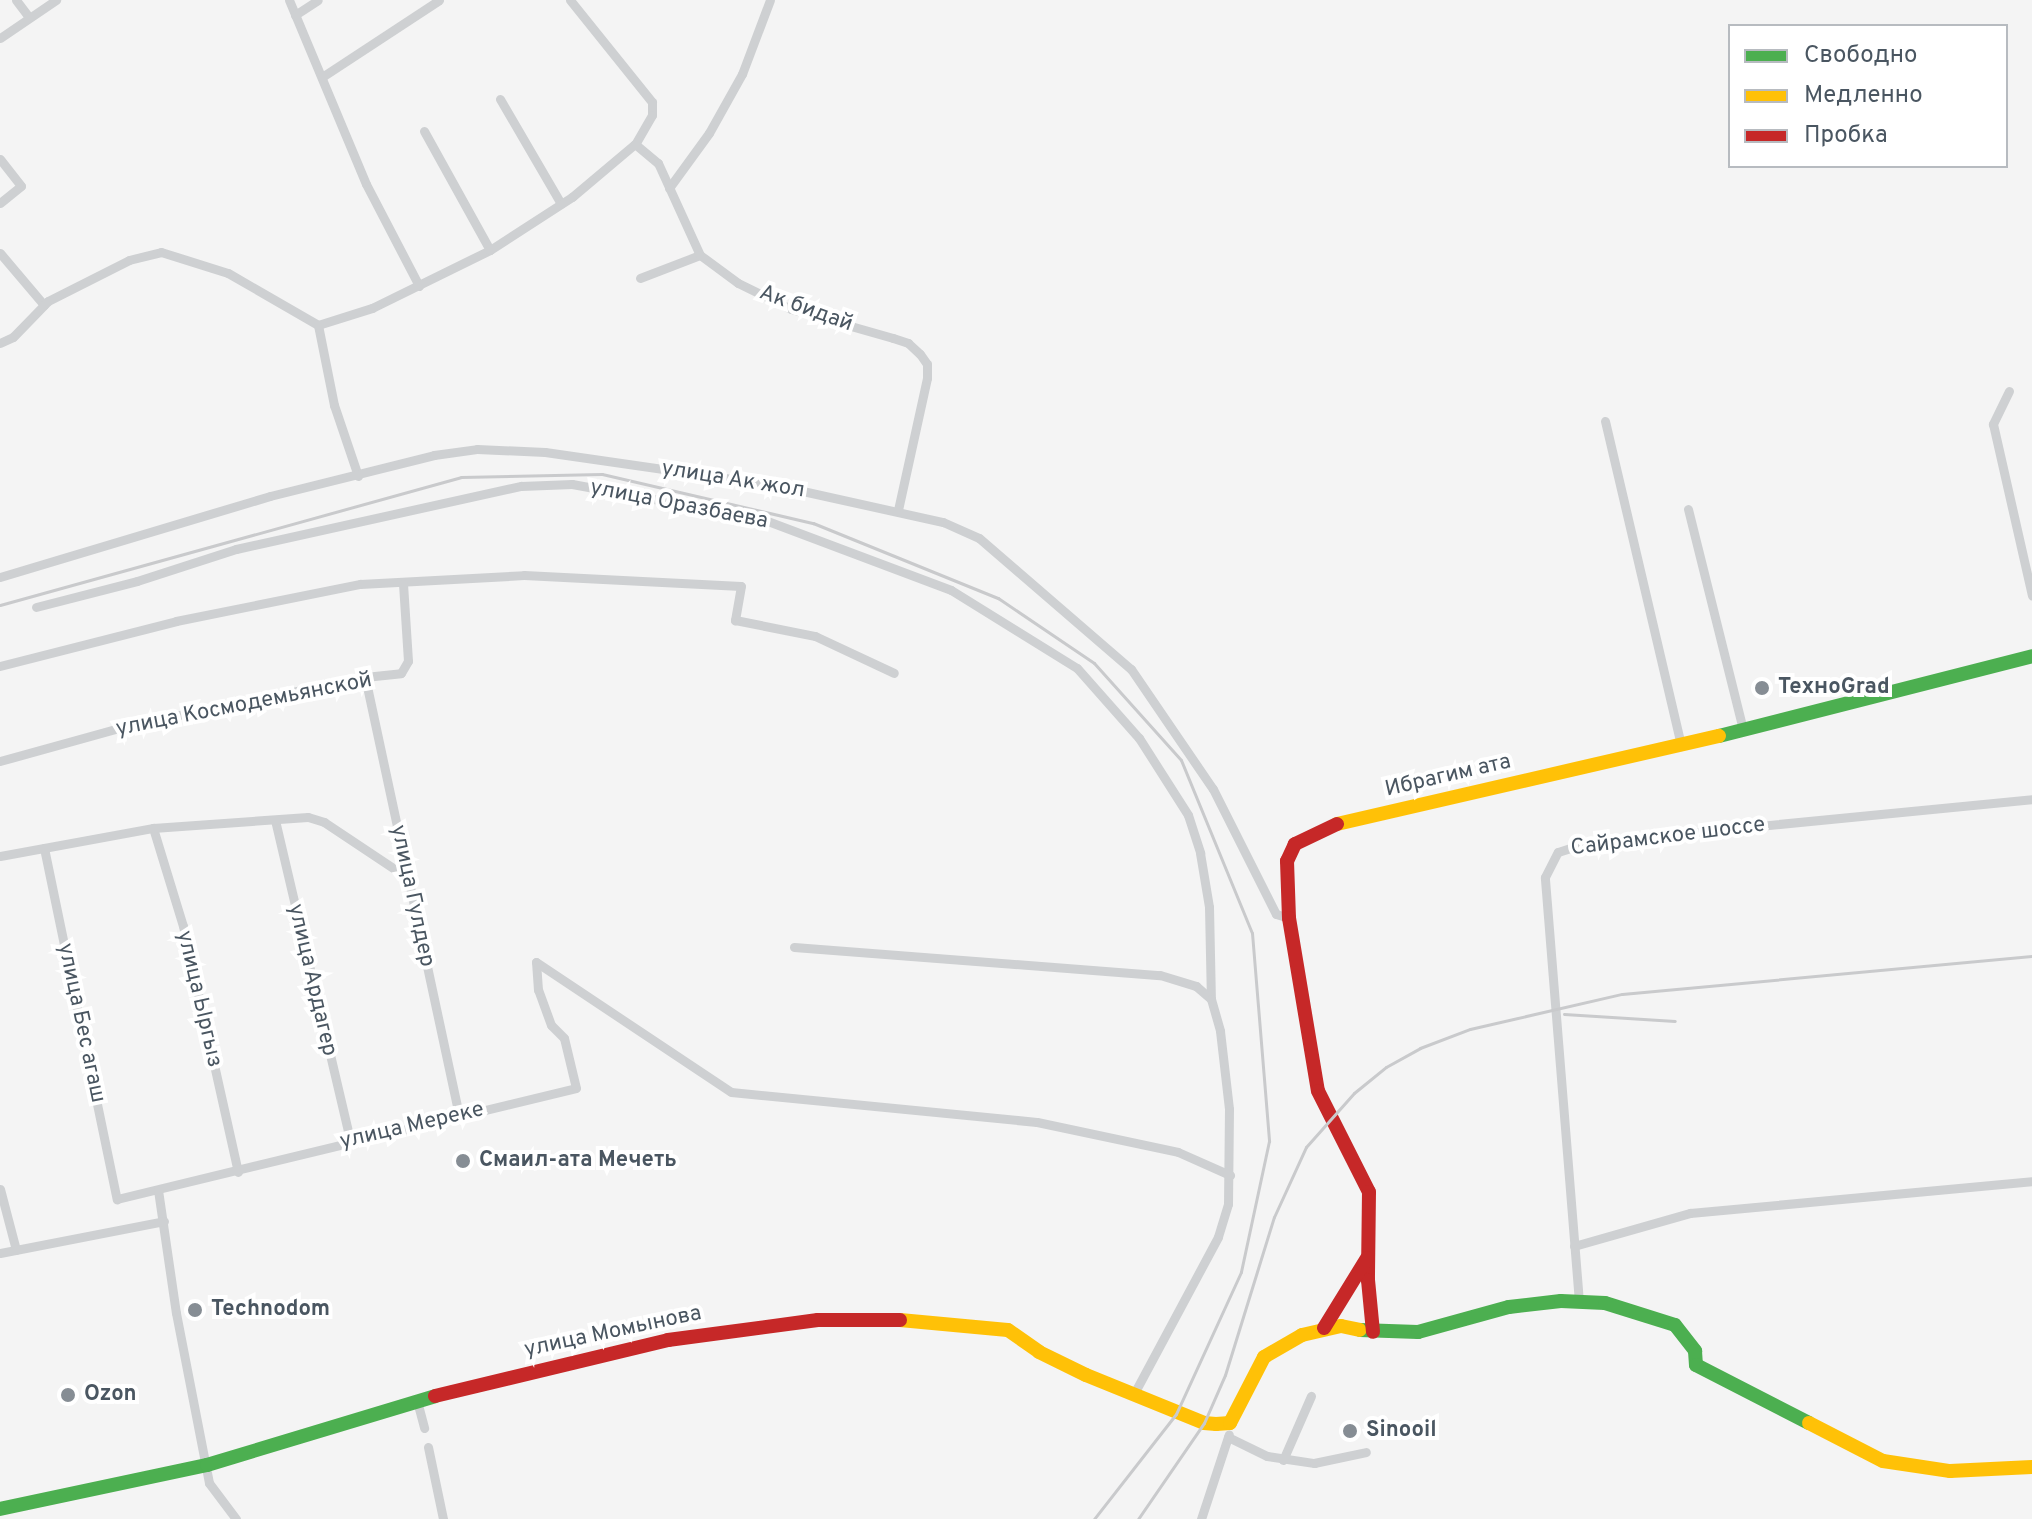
<!DOCTYPE html>
<meta charset="utf-8">
<style>
body{margin:0}
#map{position:relative;width:2032px;height:1519px;overflow:hidden;background:#f4f4f4;font-family:Overpass,sans-serif}
div>[style]{position:absolute}
.street>*{height:9px;margin:-4.5px;padding:0 4.5px;transform-origin:4.5px;border-radius:4.5px;background:#ced0d2}
.fast>*{height:14px;margin:-7px;padding:0 7px;transform-origin:7px;border-radius:7px;background:#4caf50}
.slow>*{height:14px;margin:-7px;padding:0 7px;transform-origin:7px;border-radius:7px;background:#ffc107}
.jam>*{height:14px;margin:-7px;padding:0 7px;transform-origin:7px;border-radius:7px;background:#c62828}
.rail>*{height:3px;margin:-1.5px;padding:0 1.5px;transform-origin:1.5px;border-radius:1.5px;background:#c9cacc}
.dots>*{width:22px;height:22px;translate:-50% -50%;box-sizing:border-box;border:4px solid #fff;border-radius:50%}
span{translate:-50% -50%;white-space:nowrap;text-align:center;line-height:1.15;-webkit-text-stroke:8px #fff;paint-order:stroke}
.street-label{font-size:22px;color:#4a5661}
.poi-label{font-size:22px;color:#4a5661;font-weight:700}
.left{translate:0 -50%;text-align:left}
.legend{position:absolute;left:1728px;top:24px;width:280px;height:144px;box-sizing:border-box;background:#fff;border:2px solid #b7bbc0;margin:0;padding:10px 14px;list-style:none;font-size:24px;color:#4a5661}
.legend li{display:flex;align-items:center;gap:16px;height:40px}
.legend b{width:40px;border:2px solid #b7bbc0}
</style>
<div id="map">
<div class="street">
<i style="left:16px;top:0;width:21px;rotate:53deg"></i>
<i style="left:289px;top:0;width:199px;rotate:67.3deg"></i>
<i style="left:366px;top:184px;width:115px;rotate:62.5deg"></i>
<i style="left:570px;top:0;width:131px;rotate:51.2deg"></i>
<i style="left:652px;top:102px;width:13px;rotate:90deg"></i>
<i style="left:652px;top:115px;width:34px;rotate:120deg"></i>
<i style="left:295px;top:15px;width:27px;rotate:-33deg"></i>
<i style="left:0;top:38px;width:68px;rotate:-34.2deg"></i>
<i style="left:322px;top:77px;width:140px;rotate:-33.3deg"></i>
<i style="left:500px;top:99px;width:121px;rotate:59.8deg"></i>
<i style="left:424px;top:131px;width:136px;rotate:61deg"></i>
<i style="left:0;top:159px;width:34px;rotate:52deg"></i>
<i style="left:21px;top:186px;width:27px;rotate:141deg"></i>
<i style="left:669px;top:188px;width:68px;rotate:-54deg"></i>
<i style="left:709px;top:133px;width:68px;rotate:-60.8deg"></i>
<i style="left:742px;top:74px;width:79px;rotate:-69.3deg"></i>
<i style="left:0;top:253px;width:68px;rotate:49.8deg"></i>
<i style="left:640px;top:278px;width:64px;rotate:-21deg"></i>
<i style="left:318px;top:325px;width:82px;rotate:78.7deg"></i>
<i style="left:334px;top:405px;width:75px;rotate:71.3deg"></i>
<i style="left:0;top:343px;width:14px;rotate:-25deg"></i>
<i style="left:13px;top:337px;width:50px;rotate:-45.8deg"></i>
<i style="left:48px;top:301px;width:91px;rotate:-26.8deg"></i>
<i style="left:129px;top:260px;width:33px;rotate:-14deg"></i>
<i style="left:161px;top:252px;width:70px;rotate:17.4deg"></i>
<i style="left:228px;top:273px;width:104px;rotate:30deg"></i>
<i style="left:318px;top:325px;width:57px;rotate:-17.5deg"></i>
<i style="left:372px;top:308px;width:131px;rotate:-26.2deg"></i>
<i style="left:490px;top:250px;width:98px;rotate:-32.9deg"></i>
<i style="left:572px;top:197px;width:82px;rotate:-40.1deg"></i>
<i style="left:635px;top:144px;width:30px;rotate:40deg"></i>
<i style="left:658px;top:163px;width:101px;rotate:65.5deg"></i>
<i style="left:700px;top:255px;width:47px;rotate:36.4deg"></i>
<i style="left:738px;top:283px;width:59px;rotate:26.1deg"></i>
<i style="left:791px;top:309px;width:106px;rotate:15.9deg"></i>
<i style="left:893px;top:338px;width:16px;rotate:18deg"></i>
<i style="left:908px;top:343px;width:16px;rotate:43deg"></i>
<i style="left:920px;top:354px;width:12px;rotate:55deg"></i>
<i style="left:927px;top:364px;width:14px;rotate:90deg"></i>
<i style="left:927px;top:378px;width:135px;rotate:102.4deg"></i>
<i style="left:2009px;top:391px;width:37px;rotate:116deg"></i>
<i style="left:1993px;top:424px;width:176px;rotate:77.2deg"></i>
<i style="left:1605px;top:421px;width:334px;rotate:76.8deg"></i>
<i style="left:1688px;top:509px;width:228px;rotate:76deg"></i>
<i style="left:0;top:577px;width:282px;rotate:-16.7deg"></i>
<i style="left:270px;top:496px;width:169px;rotate:-14deg"></i>
<i style="left:434px;top:455px;width:43px;rotate:-7.9deg"></i>
<i style="left:477px;top:449px;width:68px;rotate:2.5deg"></i>
<i style="left:545px;top:452px;width:237px;rotate:8.2deg"></i>
<i style="left:780px;top:486px;width:167px;rotate:12.5deg"></i>
<i style="left:943px;top:522px;width:39px;rotate:24deg"></i>
<i style="left:979px;top:538px;width:201px;rotate:40.8deg"></i>
<i style="left:1131px;top:669px;width:145px;rotate:55.7deg"></i>
<i style="left:1213px;top:789px;width:140px;rotate:63.3deg"></i>
<i style="left:1276px;top:914px;width:14px;rotate:17deg"></i>
<i style="left:36px;top:607px;width:104px;rotate:-14.4deg"></i>
<i style="left:137px;top:581px;width:104px;rotate:-17.9deg"></i>
<i style="left:236px;top:549px;width:292px;rotate:-12.5deg"></i>
<i style="left:521px;top:486px;width:51px;rotate:-2.2deg"></i>
<i style="left:572px;top:484px;width:193px;rotate:10.4deg"></i>
<i style="left:762px;top:519px;width:202px;rotate:20.6deg"></i>
<i style="left:951px;top:590px;width:148px;rotate:31.8deg"></i>
<i style="left:1077px;top:668px;width:94px;rotate:48.5deg"></i>
<i style="left:1139px;top:738px;width:91px;rotate:57.5deg"></i>
<i style="left:1188px;top:815px;width:40px;rotate:72deg"></i>
<i style="left:1200px;top:853px;width:55px;rotate:80.5deg"></i>
<i style="left:1209px;top:907px;width:92px;rotate:88.8deg"></i>
<i style="left:0;top:666px;width:182px;rotate:-14.3deg"></i>
<i style="left:176px;top:621px;width:188px;rotate:-11.4deg"></i>
<i style="left:360px;top:584px;width:164px;rotate:-3.1deg"></i>
<i style="left:524px;top:575px;width:217px;rotate:2.9deg"></i>
<i style="left:741px;top:586px;width:35px;rotate:100deg"></i>
<i style="left:735px;top:620px;width:82px;rotate:11.3deg"></i>
<i style="left:815px;top:636px;width:87px;rotate:25.1deg"></i>
<i style="left:365px;top:677px;width:448px;rotate:77.9deg"></i>
<i style="left:0;top:761px;width:131px;rotate:-15.5deg"></i>
<i style="left:126px;top:726px;width:244px;rotate:-11.6deg"></i>
<i style="left:365px;top:677px;width:36px;rotate:-6deg"></i>
<i style="left:401px;top:673px;width:14px;rotate:-60deg"></i>
<i style="left:408px;top:661px;width:77px;rotate:-93.7deg"></i>
<i style="left:275px;top:820px;width:329px;rotate:76.8deg"></i>
<i style="left:153px;top:828px;width:102px;rotate:73deg"></i>
<i style="left:183px;top:926px;width:252px;rotate:77.4deg"></i>
<i style="left:44px;top:848px;width:359px;rotate:78.3deg"></i>
<i style="left:117px;top:1199px;width:472px;rotate:-13.6deg"></i>
<i style="left:576px;top:1088px;width:51px;rotate:-103.5deg"></i>
<i style="left:564px;top:1038px;width:18px;rotate:-135deg"></i>
<i style="left:551px;top:1025px;width:37px;rotate:-110deg"></i>
<i style="left:538px;top:990px;width:28px;rotate:-94deg"></i>
<i style="left:0;top:856px;width:156px;rotate:-10.4deg"></i>
<i style="left:153px;top:828px;width:155px;rotate:-4.1deg"></i>
<i style="left:308px;top:817px;width:17px;rotate:17deg"></i>
<i style="left:324px;top:822px;width:101px;rotate:33.7deg"></i>
<i style="left:794px;top:947px;width:367px;rotate:4.4deg"></i>
<i style="left:1160px;top:975px;width:38px;rotate:17deg"></i>
<i style="left:1196px;top:986px;width:20px;rotate:41deg"></i>
<i style="left:1211px;top:999px;width:33px;rotate:74deg"></i>
<i style="left:1220px;top:1031px;width:79px;rotate:83.4deg"></i>
<i style="left:1229px;top:1109px;width:95px;rotate:90.6deg"></i>
<i style="left:1228px;top:1204px;width:34px;rotate:107deg"></i>
<i style="left:1218px;top:1237px;width:176px;rotate:118.2deg"></i>
<i style="left:536px;top:962px;width:234px;rotate:33.7deg"></i>
<i style="left:731px;top:1092px;width:307px;rotate:5.6deg"></i>
<i style="left:1037px;top:1122px;width:144px;rotate:12deg"></i>
<i style="left:1178px;top:1152px;width:57px;rotate:23.9deg"></i>
<i style="left:0;top:1189px;width:63px;rotate:75.3deg"></i>
<i style="left:158px;top:1190px;width:124px;rotate:81.7deg"></i>
<i style="left:176px;top:1313px;width:173px;rotate:79deg"></i>
<i style="left:209px;top:1483px;width:45px;rotate:53.1deg"></i>
<i style="left:1574px;top:1246px;width:121px;rotate:-15.9deg"></i>
<i style="left:1690px;top:1213px;width:343px;rotate:-5.3deg"></i>
<i style="left:0;top:1253px;width:167px;rotate:-11deg"></i>
<i style="left:1579px;top:1302px;width:426px;rotate:-94.6deg"></i>
<i style="left:1545px;top:877px;width:28px;rotate:-63deg"></i>
<i style="left:1558px;top:852px;width:28px;rotate:-18deg"></i>
<i style="left:1585px;top:843px;width:449px;rotate:-5.6deg"></i>
<i style="left:417px;top:1401px;width:28px;rotate:75deg"></i>
<i style="left:1228px;top:1437px;width:43px;rotate:26deg"></i>
<i style="left:1267px;top:1456px;width:48px;rotate:8.5deg"></i>
<i style="left:1314px;top:1463px;width:53px;rotate:-11.9deg"></i>
<i style="left:428px;top:1447px;width:74px;rotate:78.2deg"></i>
<i style="left:1283px;top:1460px;width:70px;rotate:-66.4deg"></i>
<i style="left:1201px;top:1519px;width:89px;rotate:-71.8deg"></i>
</div>
<div class="fast">
<i style="left:1719px;top:736px;width:323px;rotate:-14.3deg"></i>
<i style="left:1360px;top:1330px;width:58px;rotate:2deg"></i>
<i style="left:1418px;top:1332px;width:94px;rotate:-15.4deg"></i>
<i style="left:1509px;top:1307px;width:52px;rotate:-6.6deg"></i>
<i style="left:1561px;top:1301px;width:44px;rotate:2.6deg"></i>
<i style="left:1605px;top:1303px;width:73px;rotate:17.4deg"></i>
<i style="left:1675px;top:1325px;width:33px;rotate:52deg"></i>
<i style="left:1695px;top:1351px;width:14px;rotate:86deg"></i>
<i style="left:1696px;top:1365px;width:127px;rotate:27.2deg"></i>
<i style="left:0;top:1509px;width:212px;rotate:-12deg"></i>
<i style="left:207px;top:1465px;width:238px;rotate:-16.8deg"></i>
</div>
<div class="slow">
<i style="left:1337px;top:824px;width:392px;rotate:-13deg"></i>
<i style="left:900px;top:1320px;width:108px;rotate:5.3deg"></i>
<i style="left:1008px;top:1330px;width:38px;rotate:35deg"></i>
<i style="left:1039px;top:1352px;width:52px;rotate:26.1deg"></i>
<i style="left:1086px;top:1375px;width:127px;rotate:22.1deg"></i>
<i style="left:1204px;top:1423px;width:12px;rotate:5deg"></i>
<i style="left:1216px;top:1424px;width:14px;rotate:-4deg"></i>
<i style="left:1230px;top:1423px;width:74px;rotate:-62.7deg"></i>
<i style="left:1264px;top:1357px;width:44px;rotate:-30.1deg"></i>
<i style="left:1302px;top:1335px;width:40px;rotate:-13deg"></i>
<i style="left:1341px;top:1326px;width:19px;rotate:12deg"></i>
<i style="left:1809px;top:1423px;width:83px;rotate:27.2deg"></i>
<i style="left:1883px;top:1461px;width:68px;rotate:8.5deg"></i>
<i style="left:1950px;top:1471px;width:82px;rotate:-2.8deg"></i>
</div>
<div class="jam">
<i style="left:1337px;top:824px;width:47px;rotate:154.5deg"></i>
<i style="left:1295px;top:844px;width:19px;rotate:115deg"></i>
<i style="left:1287px;top:861px;width:57px;rotate:88deg"></i>
<i style="left:1289px;top:918px;width:175px;rotate:80.5deg"></i>
<i style="left:1318px;top:1091px;width:113px;rotate:63.2deg"></i>
<i style="left:1369px;top:1192px;width:88px;rotate:90.7deg"></i>
<i style="left:1368px;top:1280px;width:52px;rotate:84.5deg"></i>
<i style="left:1324px;top:1328px;width:82px;rotate:-58.4deg"></i>
<i style="left:435px;top:1396px;width:240px;rotate:-13.5deg"></i>
<i style="left:668px;top:1340px;width:151px;rotate:-7.6deg"></i>
<i style="left:818px;top:1320px;width:82px"></i>
</div>
<div class="rail">
<i style="left:0;top:605px;width:478px;rotate:-15.5deg"></i>
<i style="left:461px;top:477px;width:141px;rotate:-1.2deg"></i>
<i style="left:602px;top:474px;width:217px;rotate:13.1deg"></i>
<i style="left:813px;top:523px;width:200px;rotate:22.1deg"></i>
<i style="left:998px;top:598px;width:116px;rotate:34.1deg"></i>
<i style="left:1094px;top:663px;width:130px;rotate:48.1deg"></i>
<i style="left:1181px;top:760px;width:187px;rotate:67.7deg"></i>
<i style="left:1252px;top:933px;width:209px;rotate:85.3deg"></i>
<i style="left:1269px;top:1141px;width:134px;rotate:102.1deg"></i>
<i style="left:1241px;top:1272px;width:156px;rotate:114.6deg"></i>
<i style="left:1176px;top:1414px;width:133px;rotate:128deg"></i>
<i style="left:1564px;top:1014px;width:111px;rotate:3.6deg"></i>
<i style="left:1138px;top:1519px;width:116px;rotate:-55.5deg"></i>
<i style="left:1204px;top:1423px;width:52px;rotate:-66.4deg"></i>
<i style="left:1225px;top:1375px;width:165px;rotate:-72.8deg"></i>
<i style="left:1274px;top:1217px;width:77px;rotate:-65.4deg"></i>
<i style="left:1306px;top:1147px;width:72px;rotate:-48.4deg"></i>
<i style="left:1354px;top:1093px;width:41px;rotate:-39.1deg"></i>
<i style="left:1386px;top:1067px;width:39px;rotate:-29deg"></i>
<i style="left:1420px;top:1048px;width:53px;rotate:-20.8deg"></i>
<i style="left:1470px;top:1029px;width:156px;rotate:-13deg"></i>
<i style="left:1622px;top:994px;width:412px;rotate:-5.3deg"></i>
</div>
<div class="dots">
<i style="left:1762px;top:688px;background:#868d94"></i>
<i style="left:463px;top:1161px;background:#868d94"></i>
<i style="left:195px;top:1310px;background:#868d94"></i>
<i style="left:68px;top:1395px;background:#868d94"></i>
<i style="left:1350px;top:1431px;background:#868d94"></i>
</div>
<div class="street-label">
<span style="left:806px;top:309px;rotate:20deg">Ак бидай</span>
<span style="left:733px;top:480px;rotate:9deg">улица Ак жол</span>
<span style="left:679px;top:505px;rotate:11deg">улица Оразбаева</span>
<span style="left:244px;top:705px;rotate:-11deg">улица Космодемьянской</span>
<span style="left:1448px;top:776px;rotate:-13deg">Ибрагим ата</span>
<span style="left:1668px;top:837px;rotate:-7deg">Сайрамское шоссе</span>
<span style="left:412px;top:896px;rotate:78deg">улица Гулдер</span>
<span style="left:312px;top:980px;rotate:77deg">улица Ардагер</span>
<span style="left:199px;top:999px;rotate:77deg">улица Ыргыз</span>
<span style="left:81px;top:1023px;rotate:78deg">улица Бес агаш</span>
<span style="left:412px;top:1126px;rotate:-13deg">улица Мереке</span>
<span style="left:613px;top:1332px;rotate:-12deg">улица Момынова</span>
</div>
<div class="poi-label">
<span class="left" style="left:1778px;top:688px">ТехноGrad</span>
<span class="left" style="left:479px;top:1161px">Смаил-ата Мечеть</span>
<span class="left" style="left:211px;top:1310px">Technodom</span>
<span class="left" style="left:84px;top:1395px">Ozon</span>
<span class="left" style="left:1366px;top:1431px">Sinooil</span>
</div>
<ul class="legend">
<li><b style="height:10px;background:#4caf50"></b>Свободно</li>
<li><b style="height:10px;background:#ffc107"></b>Медленно</li>
<li><b style="height:10px;background:#c62828"></b>Пробка</li>
</ul>
</div>
